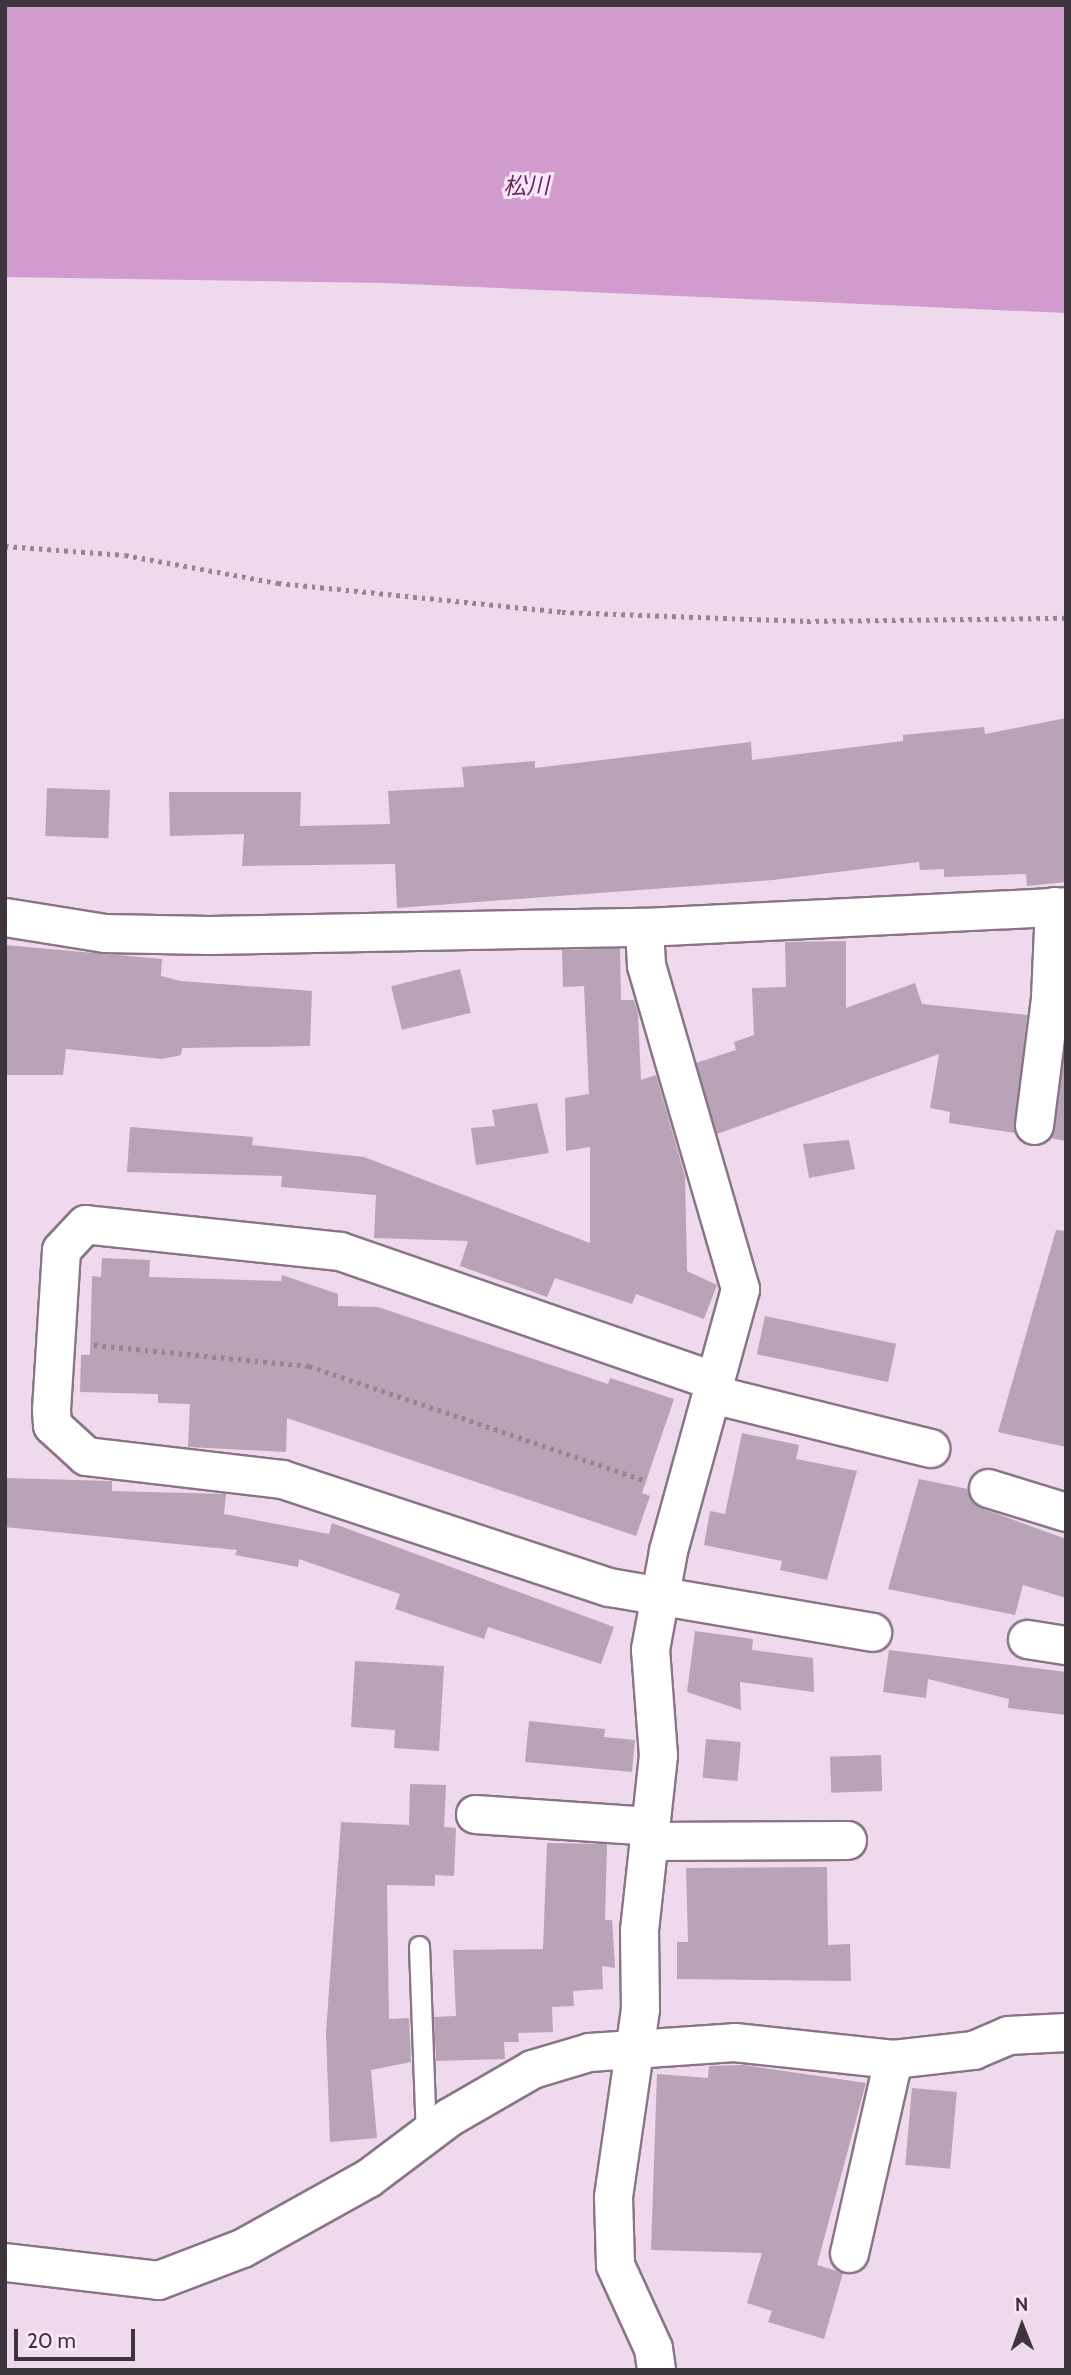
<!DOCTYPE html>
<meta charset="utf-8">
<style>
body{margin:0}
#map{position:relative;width:1071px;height:2375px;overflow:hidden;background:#efd9ed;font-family:Cabin,"Noto Sans JP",sans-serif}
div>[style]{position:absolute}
.water>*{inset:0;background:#d19ccd}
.building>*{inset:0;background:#b8a4b6;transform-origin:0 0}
.path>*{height:4.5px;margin-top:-2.25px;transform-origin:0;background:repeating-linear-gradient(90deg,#948593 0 3.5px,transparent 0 8.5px)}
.roads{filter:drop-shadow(2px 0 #897587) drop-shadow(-2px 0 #897587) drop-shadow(0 2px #897587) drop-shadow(0 -2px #897587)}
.lane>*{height:19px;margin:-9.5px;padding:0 9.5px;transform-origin:9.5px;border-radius:9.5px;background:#fff}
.street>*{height:37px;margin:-18.5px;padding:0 18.5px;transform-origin:18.5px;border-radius:18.5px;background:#fff}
span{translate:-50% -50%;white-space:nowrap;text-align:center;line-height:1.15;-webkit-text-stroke:6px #fce7fa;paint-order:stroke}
.water-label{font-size:23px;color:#652764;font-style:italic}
.frame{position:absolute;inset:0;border:7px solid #3d353c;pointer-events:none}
.north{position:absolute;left:987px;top:2291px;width:70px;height:70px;-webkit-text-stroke:5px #fce7fa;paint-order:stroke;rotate:359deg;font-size:19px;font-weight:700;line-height:28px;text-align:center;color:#3d353c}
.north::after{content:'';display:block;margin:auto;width:24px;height:32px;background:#3d353c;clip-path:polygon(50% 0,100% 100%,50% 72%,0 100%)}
.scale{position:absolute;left:14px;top:2329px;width:121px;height:32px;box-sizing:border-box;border:4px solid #3d353c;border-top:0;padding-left:9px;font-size:21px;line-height:24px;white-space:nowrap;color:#3d353c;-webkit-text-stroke:5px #fce7fa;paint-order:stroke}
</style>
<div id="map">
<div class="water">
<i style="clip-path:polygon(5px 5px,1066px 5px,1066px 313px,385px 283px,5px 277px)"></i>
</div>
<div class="building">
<i style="clip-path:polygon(1066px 718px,1066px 882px,1027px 886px,1026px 874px,944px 877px,944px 869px,920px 870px,919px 862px,773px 880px,397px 908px,395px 864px,242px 866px,244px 834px,170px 836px,169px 792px,301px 792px,300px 826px,390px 824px,388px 791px,464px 787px,462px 767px,535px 761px,535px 768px,751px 742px,752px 760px,903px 741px,903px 735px,984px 727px,985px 734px)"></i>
<i style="left:47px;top:788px;width:63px;height:48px;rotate:2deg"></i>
<i style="clip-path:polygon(846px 941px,846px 1008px,915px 983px,922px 1004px,1027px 1015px,1015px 1133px,949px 1123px,950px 1112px,930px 1108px,939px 1054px,717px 1134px,696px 1063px,736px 1050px,734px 1042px,754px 1035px,752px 988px,786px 987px,785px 942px)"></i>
<i style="clip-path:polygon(5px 945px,162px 959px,161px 976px,181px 981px,312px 991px,310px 1046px,182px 1048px,181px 1055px,162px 1059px,66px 1049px,63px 1075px,5px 1075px)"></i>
<i style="clip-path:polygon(620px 948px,621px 1000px,634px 1000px,638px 1013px,641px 1080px,656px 1075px,685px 1176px,687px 1271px,717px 1285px,704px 1319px,636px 1294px,632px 1304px,555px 1278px,547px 1297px,460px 1266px,468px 1241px,374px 1238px,376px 1195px,281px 1187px,282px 1176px,127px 1172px,130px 1127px,253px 1137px,252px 1145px,364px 1157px,590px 1243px,590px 1147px,566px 1151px,565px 1098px,589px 1094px,584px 986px,563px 987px,562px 950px)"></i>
<i style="left:460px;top:969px;width:45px;height:71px;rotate:76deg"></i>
<i style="clip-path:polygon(1066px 1041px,1066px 1141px,1050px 1138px)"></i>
<i style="clip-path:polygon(537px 1103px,549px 1153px,476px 1165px,471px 1128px,495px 1126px,492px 1110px)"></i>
<i style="clip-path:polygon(849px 1140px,855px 1169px,809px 1178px,803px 1144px)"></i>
<i style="clip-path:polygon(1056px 1230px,1066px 1231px,1066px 1447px,998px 1432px)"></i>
<i style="clip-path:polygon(102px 1258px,150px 1260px,149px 1277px,281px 1281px,282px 1275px,338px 1294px,338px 1306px,378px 1307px,608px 1384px,610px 1378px,674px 1399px,642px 1493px,650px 1496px,636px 1536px,287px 1418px,286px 1452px,188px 1447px,190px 1404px,158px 1403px,158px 1394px,80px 1392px,81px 1355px,90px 1355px,92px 1276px,101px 1277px)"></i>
<i style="left:765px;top:1316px;width:134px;height:39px;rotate:12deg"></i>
<i style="clip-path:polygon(742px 1433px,799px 1445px,796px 1459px,857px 1471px,827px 1580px,780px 1570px,782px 1561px,704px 1545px,710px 1511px,725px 1514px)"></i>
<i style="clip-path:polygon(5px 1478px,112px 1481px,112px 1491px,226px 1494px,224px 1514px,329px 1534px,332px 1523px,614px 1627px,601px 1664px,488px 1627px,484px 1639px,395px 1609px,400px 1594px,299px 1559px,298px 1567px,235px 1555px,237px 1550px,5px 1527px)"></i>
<i style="clip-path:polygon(919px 1479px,968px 1489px,981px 1508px,1066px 1539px,1066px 1598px,1023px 1585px,1015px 1615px,888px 1589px)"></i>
<i style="clip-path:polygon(695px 1631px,753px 1639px,752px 1650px,813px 1658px,814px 1692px,740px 1682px,741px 1710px,687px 1692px)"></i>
<i style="clip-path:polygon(889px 1650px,1066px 1672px,1066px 1715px,1008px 1708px,1009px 1699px,928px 1679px,926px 1698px,883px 1692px)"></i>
<i style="clip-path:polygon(355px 1661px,444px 1666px,439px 1751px,394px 1748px,395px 1730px,351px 1727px)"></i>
<i style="clip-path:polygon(529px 1721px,605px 1729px,604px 1737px,635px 1740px,632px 1772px,525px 1762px)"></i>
<i style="left:706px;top:1739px;width:35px;height:39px;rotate:5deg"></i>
<i style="left:881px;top:1755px;width:36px;height:51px;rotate:88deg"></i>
<i style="clip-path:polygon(410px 1784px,446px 1785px,444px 1827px,456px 1828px,454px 1876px,435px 1875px,435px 1886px,387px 1885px,389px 2019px,409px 2018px,411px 2062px,371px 2070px,377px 2138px,330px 2142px,326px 2033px,341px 1822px,409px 1825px)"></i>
<i style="clip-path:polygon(547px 1843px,607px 1844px,605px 1920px,612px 1920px,615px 1968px,602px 1966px,603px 1989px,573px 1991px,574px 2006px,552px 2007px,553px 2032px,518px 2033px,519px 2042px,504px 2042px,505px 2059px,436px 2061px,434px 2017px,456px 2016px,453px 1950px,543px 1949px)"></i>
<i style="clip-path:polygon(827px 1867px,828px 1945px,850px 1944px,851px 1981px,677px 1979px,677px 1942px,688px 1942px,686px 1868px)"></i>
<i style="clip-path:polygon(744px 2065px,866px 2083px,817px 2265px,843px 2273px,824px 2339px,768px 2322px,772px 2311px,747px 2303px,762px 2253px,651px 2250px,657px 2074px,708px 2078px,709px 2066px)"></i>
<i style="left:912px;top:2088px;width:45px;height:77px;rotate:5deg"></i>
</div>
<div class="path">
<i style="left:5px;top:546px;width:120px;rotate:4.3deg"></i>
<i style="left:125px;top:555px;width:156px;rotate:10.4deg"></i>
<i style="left:278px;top:583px;width:285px;rotate:5.8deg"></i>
<i style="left:562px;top:612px;width:245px;rotate:2.1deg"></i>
<i style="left:807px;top:621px;width:259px;rotate:-0.7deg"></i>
<i style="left:94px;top:1345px;width:216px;rotate:5.6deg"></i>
<i style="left:309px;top:1366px;width:357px;rotate:18.8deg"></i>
</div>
<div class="roads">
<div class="lane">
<i style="left:419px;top:1946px;width:188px;rotate:87.9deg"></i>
</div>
<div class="street">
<i style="left:1054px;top:906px;width:92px;rotate:92.5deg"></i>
<i style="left:1050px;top:998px;width:16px;rotate:4deg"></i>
<i style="left:5px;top:917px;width:101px;rotate:9.1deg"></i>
<i style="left:105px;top:933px;width:104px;rotate:1.1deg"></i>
<i style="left:209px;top:935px;width:435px;rotate:-1.1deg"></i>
<i style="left:644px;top:927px;width:423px;rotate:-2.8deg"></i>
<i style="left:644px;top:927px;width:38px;rotate:87deg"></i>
<i style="left:646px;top:965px;width:337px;rotate:73.8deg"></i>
<i style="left:740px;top:1289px;width:272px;rotate:105.4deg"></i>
<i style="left:668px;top:1551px;width:100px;rotate:100.4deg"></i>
<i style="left:650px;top:1649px;width:106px;rotate:85.7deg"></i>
<i style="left:658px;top:1755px;width:176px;rotate:96.2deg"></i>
<i style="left:639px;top:1930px;width:79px;rotate:89.3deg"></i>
<i style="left:640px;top:2009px;width:190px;rotate:98.2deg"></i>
<i style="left:613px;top:2197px;width:68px;rotate:88.3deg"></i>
<i style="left:615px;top:2265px;width:91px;rotate:65.4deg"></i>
<i style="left:653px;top:2348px;width:22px;rotate:82deg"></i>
<i style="left:1034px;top:1125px;width:128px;rotate:-82.8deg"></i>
<i style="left:715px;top:1381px;width:397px;rotate:-160.9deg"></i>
<i style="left:340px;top:1251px;width:256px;rotate:-174deg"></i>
<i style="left:85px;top:1224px;width:35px;rotate:133deg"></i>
<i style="left:61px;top:1250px;width:160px;rotate:93.6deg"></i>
<i style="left:51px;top:1410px;width:15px;rotate:86deg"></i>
<i style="left:52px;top:1425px;width:46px;rotate:42.4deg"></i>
<i style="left:86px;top:1456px;width:197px;rotate:6.7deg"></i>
<i style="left:282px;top:1479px;width:344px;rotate:18.3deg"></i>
<i style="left:609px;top:1587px;width:267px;rotate:9.7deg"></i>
<i style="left:712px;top:1394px;width:225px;rotate:13.9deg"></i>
<i style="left:988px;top:1488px;width:82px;rotate:17.1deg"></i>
<i style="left:1027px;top:1639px;width:39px;rotate:9deg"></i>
<i style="left:475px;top:1814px;width:175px;rotate:3.9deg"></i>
<i style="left:648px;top:1841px;width:199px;rotate:-0.3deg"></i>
<i style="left:849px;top:2253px;width:199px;rotate:-77.2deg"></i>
<i style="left:5px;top:2262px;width:154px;rotate:6.7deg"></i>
<i style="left:158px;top:2280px;width:90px;rotate:-20.9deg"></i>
<i style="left:242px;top:2248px;width:144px;rotate:-29.1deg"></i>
<i style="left:368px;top:2178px;width:101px;rotate:-37deg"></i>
<i style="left:449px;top:2117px;width:96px;rotate:-30deg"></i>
<i style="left:532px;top:2069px;width:59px;rotate:-16.6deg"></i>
<i style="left:589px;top:2052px;width:145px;rotate:-3.9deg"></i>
<i style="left:734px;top:2042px;width:160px;rotate:6.1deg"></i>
<i style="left:893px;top:2059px;width:81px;rotate:-6.4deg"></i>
<i style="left:973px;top:2050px;width:38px;rotate:-23deg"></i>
<i style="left:1008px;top:2035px;width:58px;rotate:-3deg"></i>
</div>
</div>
<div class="water-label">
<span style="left:526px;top:186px;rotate:-1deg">松川</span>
</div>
<div class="frame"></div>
<div class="north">N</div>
<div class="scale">20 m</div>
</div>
